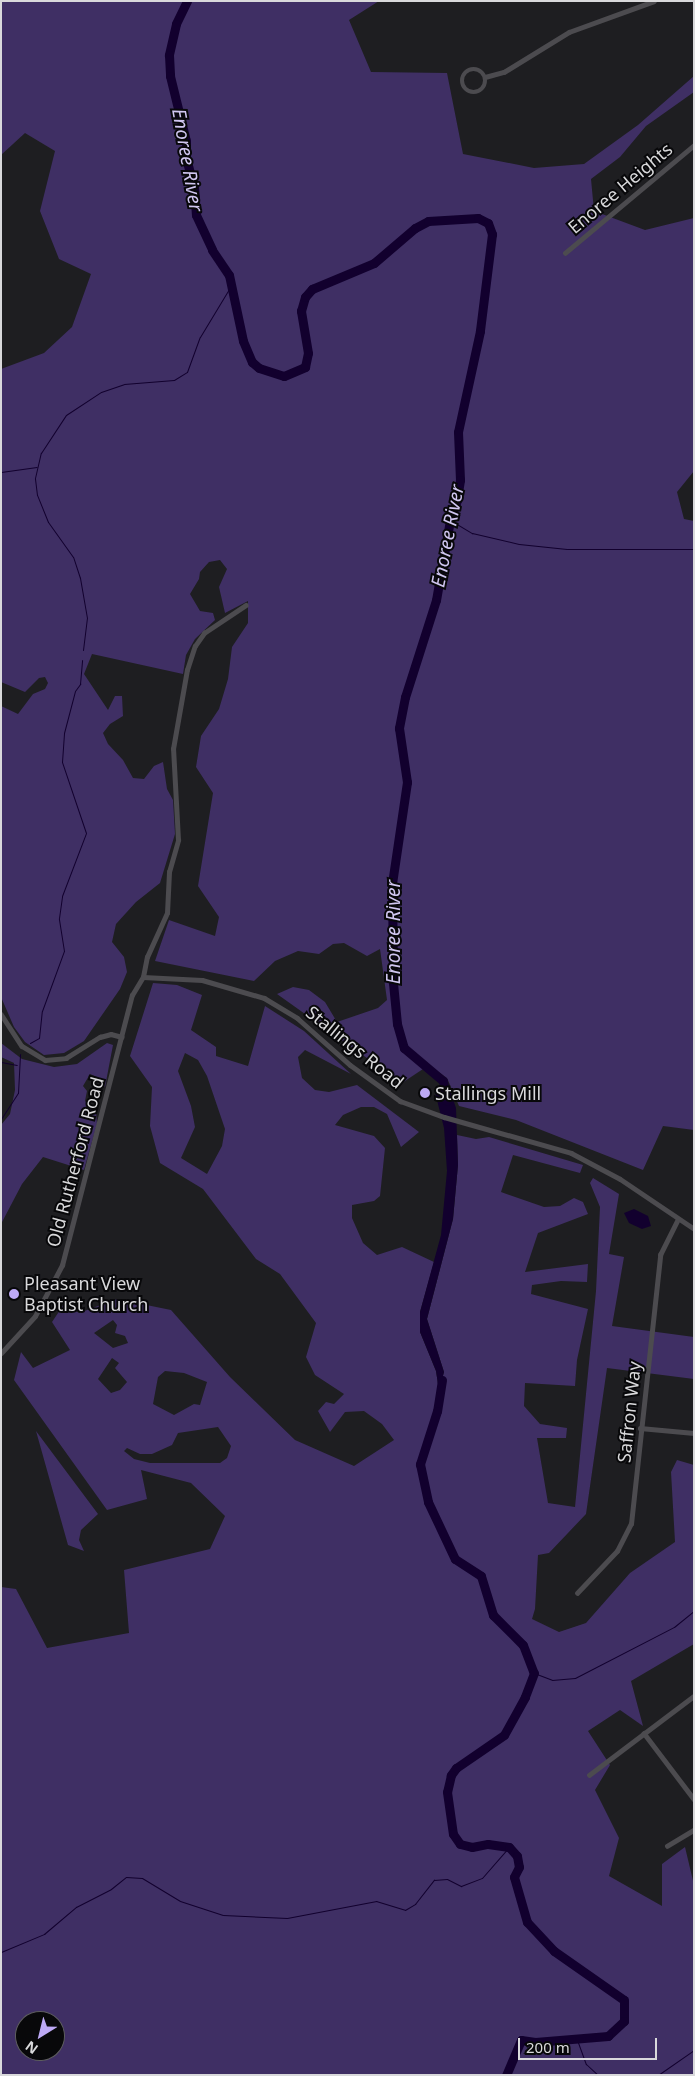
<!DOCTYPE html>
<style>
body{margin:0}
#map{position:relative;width:695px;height:2076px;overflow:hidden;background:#1e1e21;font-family:"Noto Sans",sans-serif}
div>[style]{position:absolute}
.green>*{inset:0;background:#3f2f64}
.water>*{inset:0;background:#12002e}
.stream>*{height:1px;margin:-0.5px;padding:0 0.5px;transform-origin:0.5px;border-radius:0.5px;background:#12002e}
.river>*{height:9px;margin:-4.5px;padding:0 4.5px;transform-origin:4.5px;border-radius:4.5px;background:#12002e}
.minor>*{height:4.5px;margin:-2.25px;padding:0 2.25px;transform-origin:2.25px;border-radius:2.25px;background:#4c4b4f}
.minor>.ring{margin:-2.25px;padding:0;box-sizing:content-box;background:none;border:4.5px solid #4c4b4f;border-radius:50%}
.tertiary>*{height:5px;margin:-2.5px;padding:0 2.5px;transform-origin:2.5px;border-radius:2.5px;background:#4c4b4f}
.dots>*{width:14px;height:14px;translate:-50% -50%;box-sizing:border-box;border:2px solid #08080a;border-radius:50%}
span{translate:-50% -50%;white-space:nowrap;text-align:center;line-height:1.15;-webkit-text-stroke:4px #08080a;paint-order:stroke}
.street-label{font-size:18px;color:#d9d9db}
.poi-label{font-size:18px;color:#d9d9db}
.left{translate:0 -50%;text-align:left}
.water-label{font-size:19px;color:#d0c6f0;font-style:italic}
.frame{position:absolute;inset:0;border:2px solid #d9d9db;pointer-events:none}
.north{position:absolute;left:15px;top:2011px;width:50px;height:50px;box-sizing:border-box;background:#08080a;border:1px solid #5c5c5e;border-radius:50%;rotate:216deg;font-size:14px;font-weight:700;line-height:20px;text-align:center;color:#d9d9db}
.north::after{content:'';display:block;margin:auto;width:18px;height:22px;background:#bda9f5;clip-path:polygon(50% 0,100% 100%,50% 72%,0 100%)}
.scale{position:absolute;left:518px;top:2038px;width:139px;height:22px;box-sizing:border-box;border:2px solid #d9d9db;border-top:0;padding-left:6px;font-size:15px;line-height:18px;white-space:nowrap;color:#d9d9db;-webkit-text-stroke:4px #08080a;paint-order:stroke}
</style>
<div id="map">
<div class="green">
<i style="clip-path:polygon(1px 1px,379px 1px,349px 20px,371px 72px,447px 73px,463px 154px,534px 168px,584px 164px,638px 125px,694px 76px,694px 92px,646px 126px,620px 157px,591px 179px,594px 211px,645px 230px,694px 218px,694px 471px,677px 492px,684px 519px,694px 521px,694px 1130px,663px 1126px,643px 1170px,516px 1120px,459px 1106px,447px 1078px,429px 1065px,402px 1083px,277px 994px,293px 987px,309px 990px,325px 1002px,337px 1022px,378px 1008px,387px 1000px,380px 949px,367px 956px,344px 943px,333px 944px,319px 954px,298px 951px,275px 961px,254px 981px,155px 961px,169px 920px,215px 936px,219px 917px,198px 886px,213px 793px,196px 767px,201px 736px,219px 709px,228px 679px,232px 647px,248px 623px,248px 601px,225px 613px,219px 587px,227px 569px,220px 560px,209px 562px,200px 572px,199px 579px,190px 594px,200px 611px,213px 613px,215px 620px,195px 639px,186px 655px,183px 674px,92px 654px,84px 674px,108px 710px,115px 696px,122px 696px,123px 716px,110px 724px,103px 733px,108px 744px,123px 760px,133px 778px,144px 779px,154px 766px,163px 762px,167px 789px,173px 800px,175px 834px,160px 883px,136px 902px,116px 924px,112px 942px,124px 957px,127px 972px,120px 989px,84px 1041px,64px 1053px,44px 1055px,25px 1042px,14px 1027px,1px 997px,1px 706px,18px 714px,33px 694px,45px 689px,48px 683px,45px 677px,39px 678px,25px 692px,1px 682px,1px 369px,44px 353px,72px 327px,91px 274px,59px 259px,40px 211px,55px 151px,25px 133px,1px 155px)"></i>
<i style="clip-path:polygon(evenodd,153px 983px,177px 985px,202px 995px,191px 1030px,216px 1047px,216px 1056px,248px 1066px,265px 1006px,304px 1031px,351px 1074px,305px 1050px,298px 1057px,302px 1078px,315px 1090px,329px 1092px,357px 1085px,419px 1132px,401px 1147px,387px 1114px,374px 1107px,361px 1107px,343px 1115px,335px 1125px,374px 1136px,385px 1148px,380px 1196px,374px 1201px,352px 1205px,352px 1218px,363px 1243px,377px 1255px,402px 1247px,434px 1262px,420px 1312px,420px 1332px,436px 1371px,439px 1390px,444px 1372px,427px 1319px,453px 1219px,458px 1165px,457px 1135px,476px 1139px,489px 1137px,583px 1165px,580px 1173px,513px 1155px,501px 1192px,544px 1207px,560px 1206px,574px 1198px,583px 1202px,588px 1214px,538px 1233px,525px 1272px,588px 1264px,587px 1282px,561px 1281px,532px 1285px,531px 1294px,588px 1309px,577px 1360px,575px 1386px,525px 1383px,524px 1406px,540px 1424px,567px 1428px,566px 1438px,537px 1438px,548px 1503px,575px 1507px,596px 1291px,600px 1207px,590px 1183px,593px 1178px,619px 1194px,609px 1254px,624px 1257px,612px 1326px,694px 1337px,694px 1379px,607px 1368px,586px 1514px,549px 1553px,538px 1555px,535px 1609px,532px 1619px,559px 1632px,586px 1623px,630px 1573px,675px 1542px,671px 1472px,677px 1460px,694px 1465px,694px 1644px,631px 1681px,643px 1726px,620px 1710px,588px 1731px,610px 1765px,595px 1790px,619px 1838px,609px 1876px,662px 1906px,662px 1864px,685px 1847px,694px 1885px,694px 2075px,1px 2075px,1px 1587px,16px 1589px,47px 1648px,129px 1633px,124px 1570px,210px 1549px,225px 1516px,191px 1483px,141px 1470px,147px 1499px,107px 1510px,14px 1380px,21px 1352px,33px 1368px,70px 1350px,52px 1322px,64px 1304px,79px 1313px,117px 1299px,171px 1310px,230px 1377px,295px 1440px,354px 1466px,394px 1440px,382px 1424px,364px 1411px,345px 1412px,330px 1432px,318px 1411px,326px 1402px,334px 1404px,344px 1394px,315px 1375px,306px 1357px,316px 1323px,280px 1274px,256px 1259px,203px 1189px,160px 1163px,150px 1126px,152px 1087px,130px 1056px,153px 983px,185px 1053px,198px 1060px,207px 1076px,225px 1129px,222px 1146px,207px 1174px,181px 1158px,195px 1127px,191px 1106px,178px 1071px,185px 1053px,153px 983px,113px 1320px,117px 1325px,115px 1333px,125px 1336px,128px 1343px,113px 1348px,94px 1333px,113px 1320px,153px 983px,112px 1358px,119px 1363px,115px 1368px,127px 1382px,120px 1390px,111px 1393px,98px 1379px,112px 1358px,153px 983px,165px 1371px,184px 1373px,207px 1382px,200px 1405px,194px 1404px,174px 1415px,153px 1404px,158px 1377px,165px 1371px,153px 983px,218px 1427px,231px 1446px,227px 1458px,220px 1463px,150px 1463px,134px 1459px,124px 1451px,127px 1448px,140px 1454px,152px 1454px,172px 1445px,178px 1433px,218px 1427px,153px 983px,25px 2021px,55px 2021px,55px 2051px,25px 2051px,25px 2021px)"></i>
<i style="clip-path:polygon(1px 1043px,22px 1059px,54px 1067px,77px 1064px,107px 1043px,113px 1045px,105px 1087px,97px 1077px,90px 1074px,83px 1086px,87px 1091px,85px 1101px,96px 1112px,97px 1124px,84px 1170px,43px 1157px,22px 1184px,1px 1224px,1px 1125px,10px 1114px,15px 1090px,14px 1063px,1px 1057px)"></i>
<i style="clip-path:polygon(36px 1431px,98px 1514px,81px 1530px,79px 1540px,84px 1551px,68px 1545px)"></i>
</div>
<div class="water">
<i style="clip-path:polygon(450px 1090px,456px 1108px,458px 1165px,453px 1219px,427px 1319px,444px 1372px,439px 1391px,436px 1371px,420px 1332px,420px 1312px,441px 1235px,447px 1171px,444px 1128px,435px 1092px)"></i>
<i style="clip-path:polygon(634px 1209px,648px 1216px,651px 1226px,642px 1229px,629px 1223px,624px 1213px)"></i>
</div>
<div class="stream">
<i style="left:1px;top:472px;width:36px;rotate:-8deg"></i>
<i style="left:450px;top:520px;width:26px;rotate:31deg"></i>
<i style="left:472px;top:533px;width:48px;rotate:13.2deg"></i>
<i style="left:519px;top:544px;width:48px;rotate:5.9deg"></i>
<i style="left:567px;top:549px;width:127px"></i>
<i style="left:83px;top:650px;width:32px;rotate:-83deg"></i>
<i style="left:87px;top:618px;width:41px;rotate:-99.9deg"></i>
<i style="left:80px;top:578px;width:22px;rotate:-108deg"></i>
<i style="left:73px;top:557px;width:43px;rotate:-125.5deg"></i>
<i style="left:48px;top:522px;width:29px;rotate:-112deg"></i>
<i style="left:37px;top:495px;width:17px;rotate:-97deg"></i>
<i style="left:35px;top:478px;width:26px;rotate:-77deg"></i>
<i style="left:41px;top:453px;width:45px;rotate:-56.7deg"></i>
<i style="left:66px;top:415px;width:42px;rotate:-33.3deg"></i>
<i style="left:101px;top:392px;width:24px;rotate:-19deg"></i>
<i style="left:124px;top:384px;width:50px;rotate:-4.6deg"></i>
<i style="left:174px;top:380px;width:15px;rotate:-32deg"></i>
<i style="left:187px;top:372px;width:37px;rotate:-70deg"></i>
<i style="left:200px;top:337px;width:62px;rotate:-58.9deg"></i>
<i style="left:30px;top:1043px;width:10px;rotate:-29deg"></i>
<i style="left:39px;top:1038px;width:27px;rotate:-84deg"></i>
<i style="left:42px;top:1011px;width:64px;rotate:-69.9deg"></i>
<i style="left:64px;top:951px;width:33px;rotate:-99deg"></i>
<i style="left:59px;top:918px;width:22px;rotate:-82deg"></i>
<i style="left:62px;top:896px;width:67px;rotate:-69.1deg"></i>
<i style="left:86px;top:833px;width:75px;rotate:-108.7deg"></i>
<i style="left:62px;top:762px;width:29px;rotate:-86deg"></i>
<i style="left:64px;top:733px;width:43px;rotate:-75.3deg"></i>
<i style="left:75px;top:691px;width:9px;rotate:-54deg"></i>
<i style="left:80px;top:684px;width:24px;rotate:-85deg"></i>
<i style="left:1px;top:1062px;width:16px;rotate:11deg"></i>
<i style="left:1px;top:1119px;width:31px;rotate:-57deg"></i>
<i style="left:18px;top:1093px;width:39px;rotate:-87deg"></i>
<i style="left:534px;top:1673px;width:19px;rotate:21deg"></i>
<i style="left:552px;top:1680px;width:23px;rotate:-5deg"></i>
<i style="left:575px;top:1678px;width:111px;rotate:-27.3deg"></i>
<i style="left:674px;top:1627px;width:26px;rotate:-39deg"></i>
<i style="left:1px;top:1952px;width:47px;rotate:-22.7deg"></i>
<i style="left:44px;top:1934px;width:42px;rotate:-40.2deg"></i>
<i style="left:76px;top:1907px;width:39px;rotate:-27deg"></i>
<i style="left:111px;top:1889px;width:19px;rotate:-39deg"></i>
<i style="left:126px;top:1877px;width:16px;rotate:4deg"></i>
<i style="left:142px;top:1878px;width:44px;rotate:31.2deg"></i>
<i style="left:180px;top:1901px;width:45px;rotate:18deg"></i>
<i style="left:223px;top:1915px;width:64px;rotate:2.7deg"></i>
<i style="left:287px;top:1918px;width:91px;rotate:-10.8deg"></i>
<i style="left:376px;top:1901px;width:30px;rotate:17deg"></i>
<i style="left:405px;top:1910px;width:12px;rotate:-31deg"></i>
<i style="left:415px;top:1904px;width:31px;rotate:-52deg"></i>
<i style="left:434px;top:1880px;width:13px;rotate:-4deg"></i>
<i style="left:447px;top:1879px;width:16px;rotate:27deg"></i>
<i style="left:461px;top:1886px;width:22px;rotate:-21deg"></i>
<i style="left:482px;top:1878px;width:41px;rotate:-48.9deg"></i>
<i style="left:576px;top:2037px;width:29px;rotate:70deg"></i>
<i style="left:586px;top:2064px;width:16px;rotate:43deg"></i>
<i style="left:658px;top:2075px;width:44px;rotate:-34.8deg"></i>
</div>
<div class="river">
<i style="left:187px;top:1px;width:25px;rotate:116deg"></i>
<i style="left:176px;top:24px;width:32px;rotate:103deg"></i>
<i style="left:169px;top:55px;width:21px;rotate:87deg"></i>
<i style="left:170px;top:76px;width:67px;rotate:76.2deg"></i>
<i style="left:186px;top:141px;width:17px;rotate:90deg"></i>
<i style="left:186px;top:158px;width:30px;rotate:75deg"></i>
<i style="left:194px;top:187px;width:28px;rotate:86deg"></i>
<i style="left:196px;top:215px;width:38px;rotate:65deg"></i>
<i style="left:212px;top:250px;width:30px;rotate:56deg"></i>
<i style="left:229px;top:275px;width:67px;rotate:78deg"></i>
<i style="left:243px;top:341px;width:23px;rotate:67deg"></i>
<i style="left:252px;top:362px;width:9px;rotate:41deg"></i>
<i style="left:259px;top:368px;width:26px;rotate:18deg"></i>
<i style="left:284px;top:376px;width:23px;rotate:-23deg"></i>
<i style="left:305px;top:367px;width:14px;rotate:-78deg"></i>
<i style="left:308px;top:353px;width:43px;rotate:-99.5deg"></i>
<i style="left:301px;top:311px;width:15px;rotate:-74deg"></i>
<i style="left:305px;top:297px;width:11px;rotate:-49deg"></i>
<i style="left:312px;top:289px;width:67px;rotate:-22.8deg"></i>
<i style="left:374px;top:263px;width:54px;rotate:-40.5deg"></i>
<i style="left:415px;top:228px;width:15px;rotate:-28deg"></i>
<i style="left:428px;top:221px;width:50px;rotate:-3.4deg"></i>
<i style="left:478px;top:218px;width:11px;rotate:27deg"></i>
<i style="left:488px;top:223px;width:12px;rotate:70deg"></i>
<i style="left:492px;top:234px;width:98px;rotate:97.1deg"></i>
<i style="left:480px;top:331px;width:103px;rotate:102.3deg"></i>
<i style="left:458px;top:432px;width:48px;rotate:87.6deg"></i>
<i style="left:460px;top:480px;width:20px;rotate:99deg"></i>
<i style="left:457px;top:500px;width:21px;rotate:109deg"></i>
<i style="left:450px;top:520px;width:81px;rotate:99.9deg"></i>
<i style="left:436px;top:600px;width:102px;rotate:107.7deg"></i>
<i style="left:405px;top:697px;width:32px;rotate:101deg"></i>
<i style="left:399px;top:728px;width:55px;rotate:81.6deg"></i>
<i style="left:407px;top:782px;width:102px;rotate:98.4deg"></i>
<i style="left:392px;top:883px;width:100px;rotate:89.4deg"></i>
<i style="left:393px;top:983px;width:41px;rotate:84.4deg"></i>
<i style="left:397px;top:1024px;width:25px;rotate:74deg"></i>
<i style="left:404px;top:1048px;width:51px;rotate:40.2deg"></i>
<i style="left:443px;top:1081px;width:20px;rotate:79deg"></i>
<i style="left:442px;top:1380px;width:31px;rotate:99deg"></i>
<i style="left:437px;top:1411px;width:56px;rotate:107.8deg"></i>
<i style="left:420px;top:1464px;width:39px;rotate:78deg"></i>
<i style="left:428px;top:1502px;width:63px;rotate:64.7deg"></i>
<i style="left:455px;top:1559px;width:31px;rotate:33deg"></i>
<i style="left:481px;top:1576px;width:41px;rotate:72.9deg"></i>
<i style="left:493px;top:1615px;width:42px;rotate:45deg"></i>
<i style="left:523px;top:1645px;width:30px;rotate:69deg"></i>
<i style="left:534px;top:1673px;width:26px;rotate:111deg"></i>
<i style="left:525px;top:1697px;width:43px;rotate:118.9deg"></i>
<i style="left:504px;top:1735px;width:58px;rotate:145.5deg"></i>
<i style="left:456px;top:1768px;width:9px;rotate:126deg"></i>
<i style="left:451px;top:1775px;width:17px;rotate:103deg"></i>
<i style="left:447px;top:1792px;width:42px;rotate:81.9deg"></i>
<i style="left:453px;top:1834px;width:12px;rotate:55deg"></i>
<i style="left:460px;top:1844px;width:12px;rotate:14deg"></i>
<i style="left:472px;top:1847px;width:16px;rotate:-11deg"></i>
<i style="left:488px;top:1844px;width:21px;rotate:8deg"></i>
<i style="left:509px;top:1847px;width:12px;rotate:48deg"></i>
<i style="left:517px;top:1856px;width:11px;rotate:80deg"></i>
<i style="left:519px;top:1867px;width:11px;rotate:117deg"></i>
<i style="left:514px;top:1877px;width:47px;rotate:73.9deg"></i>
<i style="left:527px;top:1922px;width:40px;rotate:47deg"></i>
<i style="left:554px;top:1951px;width:85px;rotate:35deg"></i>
<i style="left:624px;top:2000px;width:21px;rotate:90deg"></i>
<i style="left:624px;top:2021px;width:22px;rotate:137deg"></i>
<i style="left:608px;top:2036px;width:73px;rotate:175.3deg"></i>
<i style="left:535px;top:2042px;width:14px;rotate:-172deg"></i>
<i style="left:521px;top:2040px;width:38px;rotate:113deg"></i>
</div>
<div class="minor">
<i class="ring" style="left:462px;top:69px;width:19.5px;height:19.5px"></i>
<i style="left:485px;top:77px;width:20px;rotate:-15deg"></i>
<i style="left:504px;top:72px;width:76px;rotate:-31.6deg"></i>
<i style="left:569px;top:32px;width:90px;rotate:-20deg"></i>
<i style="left:565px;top:253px;width:168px;rotate:-39.9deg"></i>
<i style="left:143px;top:977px;width:20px;rotate:-79deg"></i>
<i style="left:147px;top:957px;width:48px;rotate:-65.6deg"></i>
<i style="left:167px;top:913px;width:41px;rotate:-87.2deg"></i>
<i style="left:169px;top:872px;width:33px;rotate:-74deg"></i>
<i style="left:178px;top:840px;width:91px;rotate:-93.1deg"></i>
<i style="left:173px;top:749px;width:80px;rotate:-80deg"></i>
<i style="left:187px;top:670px;width:25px;rotate:-72deg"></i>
<i style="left:195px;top:646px;width:16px;rotate:-55deg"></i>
<i style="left:204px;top:633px;width:50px;rotate:-33.7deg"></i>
<i style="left:1px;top:1014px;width:38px;rotate:57deg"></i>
<i style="left:22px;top:1046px;width:27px;rotate:31deg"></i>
<i style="left:45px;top:1060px;width:21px;rotate:-5deg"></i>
<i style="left:66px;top:1058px;width:40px;rotate:-32deg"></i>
<i style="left:100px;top:1037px;width:11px;rotate:-15deg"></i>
<i style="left:111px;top:1034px;width:11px;rotate:15deg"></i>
<i style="left:640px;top:1428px;width:54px;rotate:5.3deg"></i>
<i style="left:577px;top:1593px;width:58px;rotate:-46.4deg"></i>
<i style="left:617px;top:1551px;width:30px;rotate:-63deg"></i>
<i style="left:631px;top:1524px;width:271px;rotate:-83.8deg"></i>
<i style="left:660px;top:1255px;width:40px;rotate:-63.4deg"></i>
<i style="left:644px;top:1733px;width:83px;rotate:52.9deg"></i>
<i style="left:589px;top:1775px;width:131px;rotate:-37deg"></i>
<i style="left:667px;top:1846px;width:31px;rotate:-31deg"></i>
</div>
<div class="tertiary">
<i style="left:1px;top:1353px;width:50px;rotate:-47.4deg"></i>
<i style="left:35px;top:1316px;width:58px;rotate:-62.1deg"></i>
<i style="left:62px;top:1265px;width:279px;rotate:-75.5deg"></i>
<i style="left:132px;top:995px;width:21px;rotate:-59deg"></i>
<i style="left:143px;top:977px;width:59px;rotate:2.9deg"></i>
<i style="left:202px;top:980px;width:65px;rotate:16.2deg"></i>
<i style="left:264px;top:998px;width:39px;rotate:31deg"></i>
<i style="left:297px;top:1018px;width:71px;rotate:41.6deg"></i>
<i style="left:350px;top:1065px;width:62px;rotate:35.8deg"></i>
<i style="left:400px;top:1101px;width:47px;rotate:20deg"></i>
<i style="left:444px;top:1117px;width:132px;rotate:15.8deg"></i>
<i style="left:571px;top:1153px;width:55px;rotate:28deg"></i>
<i style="left:620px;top:1179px;width:89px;rotate:34deg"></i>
</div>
<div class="dots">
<i style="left:425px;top:1093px;background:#bda9f5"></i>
<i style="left:14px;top:1294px;background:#bda9f5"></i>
</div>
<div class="street-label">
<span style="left:620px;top:188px;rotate:-40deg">Enoree Heights</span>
<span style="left:355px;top:1047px;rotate:39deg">Stallings Road</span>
<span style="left:75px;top:1162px;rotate:-75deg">Old Rutherford Road</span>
<span style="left:629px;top:1412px;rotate:-84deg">Saffron Way</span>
</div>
<div class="poi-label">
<span class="left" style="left:435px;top:1093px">Stallings Mill</span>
<span class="left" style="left:24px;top:1294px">Pleasant View<br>Baptist Church</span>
</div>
<div class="water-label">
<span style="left:187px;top:160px;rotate:80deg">Enoree River</span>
<span style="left:448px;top:536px;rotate:-79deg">Enoree River</span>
<span style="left:394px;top:932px;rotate:-90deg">Enoree River</span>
</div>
<div class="frame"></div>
<div class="north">N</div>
<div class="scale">200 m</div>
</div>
